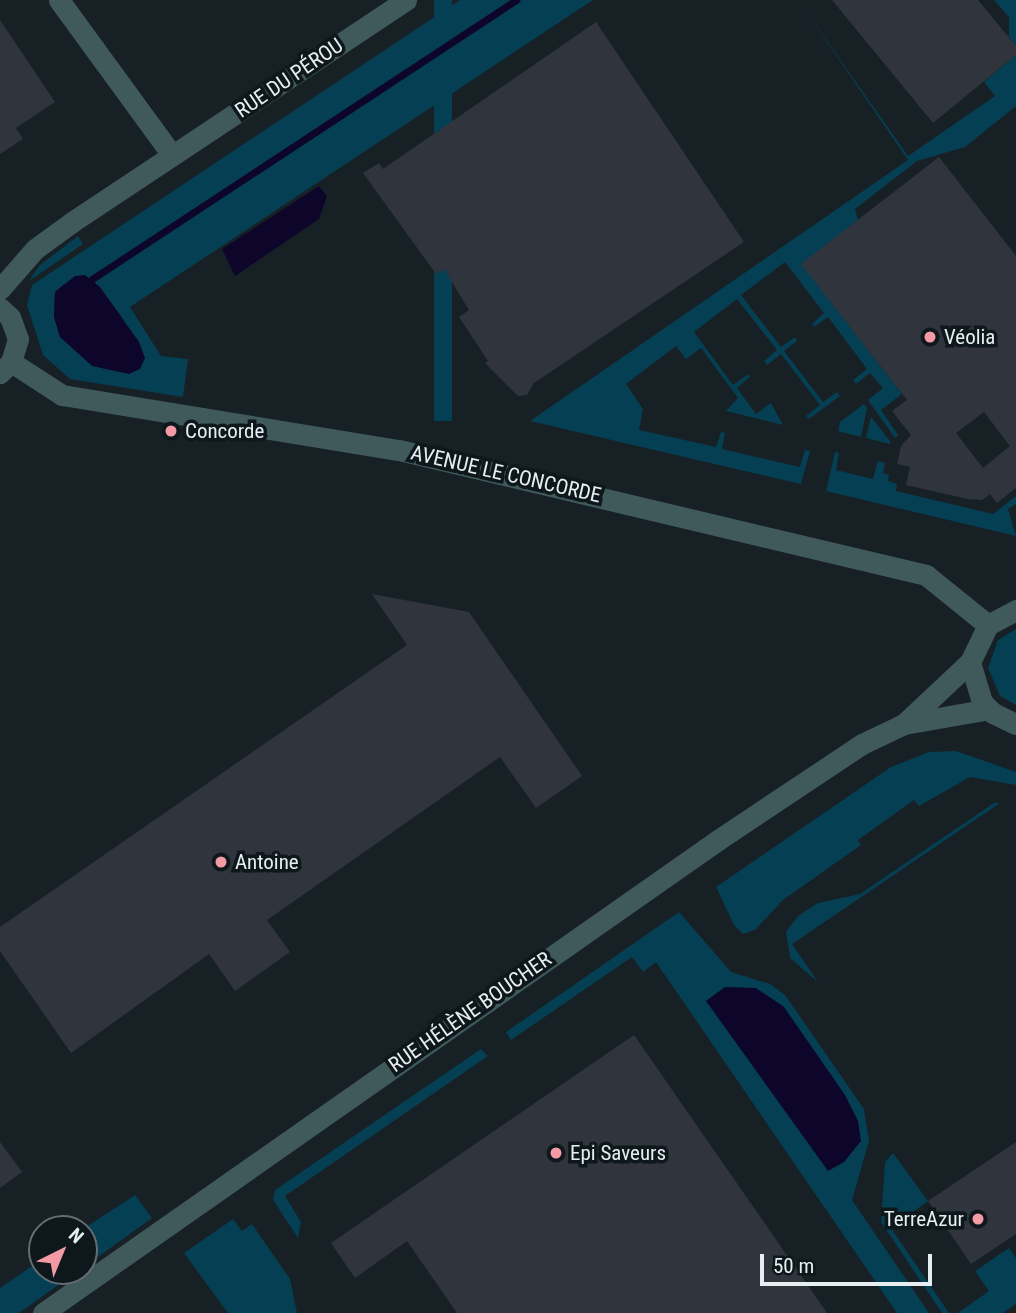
<!DOCTYPE html>
<meta charset="utf-8">
<style>
body{margin:0}
#map{position:relative;width:1016px;height:1313px;overflow:hidden;background:#172024;font-family:"Roboto Condensed",sans-serif}
div>[style]{position:absolute}
.green>*{inset:0;background:#053f53;transform-origin:0 0}
.water>*{inset:0;background:#0d062a}
.stream>*{height:7px;margin:-3.5px;padding:0 3.5px;transform-origin:3.5px;border-radius:3.5px;background:#0d062a}
.building>*{inset:0;background:#30353d}
.minor>*{height:21px;margin:-10.5px;padding:0 10.5px;transform-origin:10.5px;border-radius:10.5px;background:#40595a}
.dots>*{width:19px;height:19px;translate:-50% -50%;box-sizing:border-box;border:4px solid #0e171b;border-radius:50%}
span{translate:-50% -50%;white-space:nowrap;text-align:center;line-height:1.15;-webkit-text-stroke:7px #0e171b;paint-order:stroke}
.street-label{font-size:21px;color:#e7eef1}
.poi-label{font-size:21px;color:#e7eef1}
.left{translate:0 -50%;text-align:left}
.right{translate:-100% -50%;text-align:right}
.north{position:absolute;left:28px;top:1215px;width:70px;height:70px;box-sizing:border-box;background:#0e171b;border:2px solid #656d71;border-radius:50%;rotate:43deg;font-size:19px;font-weight:700;line-height:28px;text-align:center;color:#e7eef1}
.north::after{content:'';display:block;margin:auto;width:24px;height:32px;background:#f49aa5;clip-path:polygon(50% 0,100% 100%,50% 72%,0 100%)}
.scale{position:absolute;left:760px;top:1254px;width:172px;height:32px;box-sizing:border-box;border:4px solid #e7eef1;border-top:0;padding-left:9px;font-size:21px;line-height:24px;white-space:nowrap;color:#e7eef1;-webkit-text-stroke:5px #0e171b;paint-order:stroke}
</style>
<div id="map">
<div class="green">
<i style="left:434px;top:0;width:18px;height:421px"></i>
<i style="clip-path:polygon(evenodd,460px 0,593px 0,130px 307px,161px 356px,188px 359px,183px 397px,70px 379px,43px 355px,27px 305px,32px 285px,460px 0,92px 279px,122px 317px,60px 337px,54px 317px,55px 292px,64px 284px,92px 279px)"></i>
<i style="clip-path:polygon(798px 0,908px 156px,995px 96px,984px 82px,1016px 55px,1016px 106px,965px 147px,917px 161px,855px 209px,858px 220px,802px 264px,902px 394px,881px 410px,898px 435px,895px 438px,868px 400px,883px 388px,870px 373px,856px 384px,853px 380px,867px 369px,828px 317px,814px 327px,812px 324px,824px 313px,785px 262px,741px 295px,781px 347px,795px 337px,797px 341px,784px 351px,823px 402px,837px 392px,840px 396px,809px 419px,806px 416px,820px 405px,781px 354px,767px 365px,764px 361px,777px 350px,737px 299px,694px 332px,733px 385px,748px 374px,750px 377px,737px 388px,756px 414px,771px 403px,783px 425px,726px 411px,738px 398px,701px 348px,686px 359px,676px 346px,626px 384px,643px 409px,639px 430px,716px 447px,721px 432px,725px 433px,722px 449px,800px 467px,805px 450px,810px 451px,801px 484px,530px 421px,908px 160px)"></i>
<i style="clip-path:polygon(994px 0,1016px 0,1016px 46px,1009px 37px,1009px 17px)"></i>
<i style="clip-path:polygon(78px 236px,83px 244px,29px 281px,39px 266px)"></i>
<i style="clip-path:polygon(864px 404px,867px 408px,861px 437px,838px 431px,840px 422px)"></i>
<i style="clip-path:polygon(871px 417px,890px 441px,890px 444px,866px 438px)"></i>
<i style="clip-path:polygon(835px 452px,839px 453px,836px 470px,873px 479px,878px 461px,885px 463px,883px 473px,889px 475px,888px 481px,897px 484px,896px 491px,993px 514px,1016px 496px,1016px 504px,1008px 509px,1016px 536px,826px 491px)"></i>
<i style="clip-path:polygon(1016px 629px,1016px 705px,1000px 696px,988px 668px,998px 640px)"></i>
<i style="clip-path:polygon(956px 751px,1016px 772px,1016px 785px,970px 777px,919px 806px,914px 800px,858px 840px,861px 845px,783px 900px,755px 930px,743px 934px,734px 925px,716px 887px,891px 767px,929px 752px)"></i>
<i style="clip-path:polygon(994px 803px,1000px 803px,792px 944px,818px 982px,790px 958px,786px 932px,798px 916px,818px 903px,860px 894px)"></i>
<i style="clip-path:polygon(679px 912px,731px 972px,770px 984px,785px 995px,864px 1109px,869px 1141px,852px 1200px,929px 1313px,897px 1313px,656px 962px,643px 972px,632px 957px,511px 1040px,506px 1032px)"></i>
<i style="clip-path:polygon(481px 1049px,488px 1056px,285px 1196px,301px 1222px,298px 1238px,273px 1200px,275px 1190px)"></i>
<i style="clip-path:polygon(893px 1153px,928px 1201px,891px 1228px,949px 1313px,942px 1313px,881px 1222px,885px 1162px)"></i>
<i style="clip-path:polygon(135px 1195px,152px 1218px,84px 1267px,83px 1229px)"></i>
<i style="clip-path:polygon(233px 1219px,242px 1231px,252px 1224px,290px 1279px,297px 1313px,228px 1313px,184px 1253px)"></i>
<i style="clip-path:polygon(1009px 1248px,1016px 1258px,1016px 1304px,1003px 1313px,958px 1313px,989px 1291px,975px 1271px)"></i>
<i style="clip-path:polygon(42px 1259px,42px 1271px,78px 1271px,19px 1313px,0 1313px,0 1288px)"></i>
</div>
<div class="water">
<i style="clip-path:polygon(319px 186px,327px 196px,319px 219px,235px 276px,222px 249px)"></i>
<i style="clip-path:polygon(85px 275px,100px 287px,139px 342px,145px 358px,140px 369px,129px 374px,92px 366px,60px 337px,54px 317px,55px 292px,75px 276px)"></i>
<i style="clip-path:polygon(725px 987px,756px 988px,784px 1007px,845px 1095px,858px 1121px,861px 1141px,844px 1162px,828px 1171px,706px 1001px)"></i>
</div>
<div class="stream">
<i style="left:92px;top:279px;width:508px;rotate:-33.35deg"></i>
</div>
<div class="building">
<i style="clip-path:polygon(832px 0,978px 0,1016px 46px,1016px 55px,933px 123px)"></i>
<i style="clip-path:polygon(0 20px,55px 102px,16px 128px,23px 139px,0 154px)"></i>
<i style="clip-path:polygon(596px 22px,744px 242px,534px 383px,527px 395px,518px 396px,485px 363px,488px 361px,459px 317px,469px 310px,444px 269px,436px 274px,363px 173px,379px 163px,383px 169px)"></i>
<i style="clip-path:polygon(evenodd,939px 157px,1016px 256px,1016px 488px,997px 503px,990px 494px,982px 500px,968px 499px,906px 485px,910px 467px,897px 464px,901px 446px,911px 435px,892px 411px,907px 400px,801px 264px,939px 157px,984px 412px,1010px 446px,983px 468px,956px 433px,984px 412px)"></i>
<i style="clip-path:polygon(372px 594px,469px 612px,582px 776px,536px 808px,500px 757px,267px 920px,290px 952px,235px 991px,209px 954px,71px 1053px,0 951px,0 927px,407px 645px)"></i>
<i style="clip-path:polygon(634px 1035px,827px 1313px,457px 1313px,407px 1241px,355px 1278px,331px 1243px)"></i>
<i style="clip-path:polygon(0 1142px,22px 1172px,0 1188px)"></i>
<i style="clip-path:polygon(1016px 1142px,1016px 1234px,971px 1264px,928px 1201px)"></i>
</div>
<div class="minor">
<i style="left:59px;top:0;width:192px;rotate:53.9deg"></i>
<i style="left:0;top:289px;width:53px;rotate:-48.8deg"></i>
<i style="left:35px;top:249px;width:46px;rotate:-36.1deg"></i>
<i style="left:72px;top:222px;width:401px;rotate:-33.6deg"></i>
<i style="left:0;top:308px;width:13px;rotate:42deg"></i>
<i style="left:10px;top:317px;width:23px;rotate:70deg"></i>
<i style="left:18px;top:339px;width:24px;rotate:107deg"></i>
<i style="left:11px;top:362px;width:16px;rotate:135deg"></i>
<i style="left:11px;top:362px;width:61px;rotate:32.9deg"></i>
<i style="left:62px;top:395px;width:341px;rotate:9.3deg"></i>
<i style="left:399px;top:450px;width:542px;rotate:13.34deg"></i>
<i style="left:926px;top:575px;width:80px;rotate:38.9deg"></i>
<i style="left:1016px;top:610px;width:32px;rotate:152deg"></i>
<i style="left:988px;top:625px;width:41px;rotate:115.9deg"></i>
<i style="left:970px;top:662px;width:42px;rotate:73.3deg"></i>
<i style="left:982px;top:702px;width:16px;rotate:45deg"></i>
<i style="left:993px;top:713px;width:25px;rotate:26deg"></i>
<i style="left:904px;top:724px;width:86px;rotate:-10deg"></i>
<i style="left:43px;top:1313px;width:824px;rotate:-35.02deg"></i>
<i style="left:718px;top:840px;width:173px;rotate:-33.7deg"></i>
<i style="left:862px;top:744px;width:47px;rotate:-25.5deg"></i>
<i style="left:904px;top:724px;width:91px;rotate:-43.2deg"></i>
</div>
<div class="dots">
<i style="left:930px;top:337px;background:#f49aa5"></i>
<i style="left:171px;top:431px;background:#f49aa5"></i>
<i style="left:221px;top:862px;background:#f49aa5"></i>
<i style="left:556px;top:1153px;background:#f49aa5"></i>
<i style="left:978px;top:1219px;background:#f49aa5"></i>
</div>
<div class="street-label">
<span style="left:289px;top:78px;rotate:-34deg">RUE DU PÉROU</span>
<span style="left:506px;top:474px;rotate:13deg">AVENUE LE CONCORDE</span>
<span style="left:470px;top:1012px;rotate:-35deg">RUE HÉLÈNE BOUCHER</span>
</div>
<div class="poi-label">
<span class="left" style="left:944px;top:337px">Véolia</span>
<span class="left" style="left:185px;top:431px">Concorde</span>
<span class="left" style="left:235px;top:862px">Antoine</span>
<span class="left" style="left:570px;top:1153px">Epi Saveurs</span>
<span class="right" style="left:964px;top:1219px">TerreAzur</span>
</div>
<div class="north">N</div>
<div class="scale">50 m</div>
</div>
